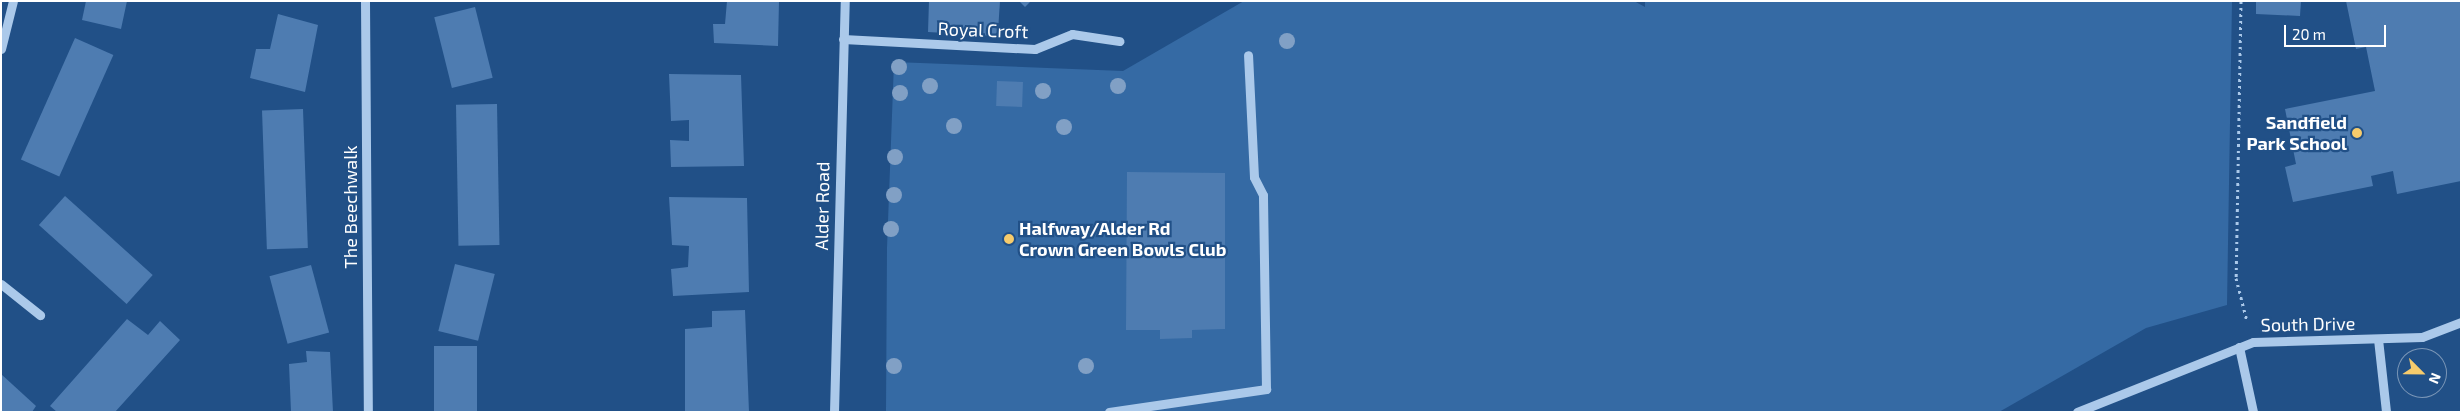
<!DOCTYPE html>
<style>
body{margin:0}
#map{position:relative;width:2462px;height:413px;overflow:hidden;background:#215087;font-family:"Exo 2",sans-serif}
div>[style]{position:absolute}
.green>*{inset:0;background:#356aa4}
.building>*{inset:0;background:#4e7cb1;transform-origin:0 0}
.path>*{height:3px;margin-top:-1.5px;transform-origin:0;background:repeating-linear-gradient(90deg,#abc9ea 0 2.5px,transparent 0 6.5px)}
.minor>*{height:9px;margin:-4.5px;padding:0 4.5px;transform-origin:4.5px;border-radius:4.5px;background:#abc9ea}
.trees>*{width:16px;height:16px;margin:-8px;border-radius:50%;background:#81a0c5}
.dots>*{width:14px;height:14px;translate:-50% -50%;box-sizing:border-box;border:2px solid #215087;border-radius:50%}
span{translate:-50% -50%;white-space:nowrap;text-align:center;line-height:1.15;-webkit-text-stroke:4.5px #215087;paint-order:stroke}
.street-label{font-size:18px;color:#fff}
.poi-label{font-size:18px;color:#fff;font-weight:700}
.right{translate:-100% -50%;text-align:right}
.left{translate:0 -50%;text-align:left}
.frame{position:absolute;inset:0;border:2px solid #fff;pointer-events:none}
.north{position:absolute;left:2397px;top:348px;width:50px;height:50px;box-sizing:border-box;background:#215087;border:1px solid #7a96b7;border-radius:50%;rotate:113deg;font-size:14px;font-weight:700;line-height:20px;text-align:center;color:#fff}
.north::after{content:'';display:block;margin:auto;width:18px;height:22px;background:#f6cb6c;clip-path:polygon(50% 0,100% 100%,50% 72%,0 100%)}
.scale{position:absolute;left:2284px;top:25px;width:102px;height:22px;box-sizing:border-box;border:2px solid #fff;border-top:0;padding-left:6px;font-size:15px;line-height:18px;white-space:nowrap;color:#fff;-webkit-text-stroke:4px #215087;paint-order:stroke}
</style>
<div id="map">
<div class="green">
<i style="clip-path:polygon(1244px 1px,1634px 1px,1645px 7px,1645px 1px,2232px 1px,2227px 305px,2146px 328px,1999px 412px,886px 412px,887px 248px,894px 62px,1123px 71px)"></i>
</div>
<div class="building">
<i style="clip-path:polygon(86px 1px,127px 1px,121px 29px,82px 20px)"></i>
<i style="clip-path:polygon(727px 1px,779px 1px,778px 46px,714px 43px,713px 24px,725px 24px)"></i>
<i style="clip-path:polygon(929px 1px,1000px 1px,998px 31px,994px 36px,928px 32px)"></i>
<i style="clip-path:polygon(1019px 1px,1031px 1px,1025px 7px)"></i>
<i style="clip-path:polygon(2256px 1px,2301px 1px,2300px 16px,2256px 14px)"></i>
<i style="clip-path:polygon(2346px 1px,2461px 1px,2461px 181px,2397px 194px,2393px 171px,2371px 176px,2373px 186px,2293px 202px,2285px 167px,2296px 164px,2285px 109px,2375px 91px,2366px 47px,2356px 49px)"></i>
<i style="left:475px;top:7px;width:73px;height:42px;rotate:76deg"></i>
<i style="clip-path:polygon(278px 14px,318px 25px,305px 92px,250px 78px,256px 49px,270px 49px)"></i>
<i style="left:75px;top:38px;width:42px;height:133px;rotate:24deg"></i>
<i style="clip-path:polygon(669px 74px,741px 75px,744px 166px,671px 167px,670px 140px,689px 141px,689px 120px,671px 121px)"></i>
<i style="left:997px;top:81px;width:26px;height:25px;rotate:2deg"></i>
<i style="left:497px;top:104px;width:141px;height:41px;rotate:89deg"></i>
<i style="left:303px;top:109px;width:139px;height:41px;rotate:88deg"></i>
<i style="clip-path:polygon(1127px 172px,1225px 173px,1225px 329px,1192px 330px,1192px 338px,1160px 339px,1160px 330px,1126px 330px)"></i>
<i style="left:65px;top:196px;width:118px;height:39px;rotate:42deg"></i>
<i style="clip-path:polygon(669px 197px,747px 198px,749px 292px,673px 296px,671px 269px,688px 267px,689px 246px,672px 245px)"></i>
<i style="left:455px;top:264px;width:41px;height:69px;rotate:14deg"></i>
<i style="left:311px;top:265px;width:70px;height:43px;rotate:75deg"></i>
<i style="clip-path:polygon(745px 310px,749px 412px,685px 412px,685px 329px,712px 327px,712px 311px)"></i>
<i style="clip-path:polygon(127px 319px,148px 335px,160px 321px,180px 340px,115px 412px,57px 412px,50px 406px)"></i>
<i style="left:434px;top:346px;width:43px;height:66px"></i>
<i style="clip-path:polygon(306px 351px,330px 352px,333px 412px,291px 412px,289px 364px,307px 362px)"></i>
<i style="clip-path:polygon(1px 374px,36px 406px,32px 412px,1px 412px)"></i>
</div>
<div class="path">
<i style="left:2241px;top:1px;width:277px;rotate:91deg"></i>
<i style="left:2236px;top:278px;width:44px;rotate:75.7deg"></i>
</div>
<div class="minor">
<i style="left:365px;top:1px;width:411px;rotate:89.6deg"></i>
<i style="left:843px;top:39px;width:192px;rotate:3deg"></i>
<i style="left:1035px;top:49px;width:40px;rotate:-22deg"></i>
<i style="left:1072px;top:34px;width:48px;rotate:8.5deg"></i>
<i style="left:1px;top:49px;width:49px;rotate:-76deg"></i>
<i style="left:1px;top:284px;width:50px;rotate:38.5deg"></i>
<i style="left:2378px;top:339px;width:73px;rotate:83.7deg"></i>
<i style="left:2239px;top:347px;width:66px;rotate:77.8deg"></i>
<i style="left:834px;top:412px;width:411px;rotate:-88.5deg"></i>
<i style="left:1109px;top:412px;width:159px;rotate:-8.3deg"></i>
<i style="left:1266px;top:389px;width:194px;rotate:-90.9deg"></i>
<i style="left:1263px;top:195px;width:20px;rotate:-117deg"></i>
<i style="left:1254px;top:177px;width:122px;rotate:-92.8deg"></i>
<i style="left:2077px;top:412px;width:189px;rotate:-21.7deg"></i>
<i style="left:2253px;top:342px;width:169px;rotate:-1.7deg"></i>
<i style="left:2422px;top:337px;width:42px;rotate:-21deg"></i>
</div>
<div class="trees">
<i style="left:1287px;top:41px"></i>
<i style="left:899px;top:67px"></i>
<i style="left:930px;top:86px"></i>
<i style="left:1118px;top:86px"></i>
<i style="left:1043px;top:91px"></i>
<i style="left:900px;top:93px"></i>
<i style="left:954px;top:126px"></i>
<i style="left:1064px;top:127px"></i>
<i style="left:895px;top:157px"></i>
<i style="left:894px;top:195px"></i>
<i style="left:891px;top:229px"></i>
<i style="left:894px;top:366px"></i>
<i style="left:1086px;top:366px"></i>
</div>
<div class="dots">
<i style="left:2357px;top:133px;background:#f6cb6c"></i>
<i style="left:1009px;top:239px;background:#f6cb6c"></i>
</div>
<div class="street-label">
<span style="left:983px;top:30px;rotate:2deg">Royal Croft</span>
<span style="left:822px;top:206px;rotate:-89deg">Alder Road</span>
<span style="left:350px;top:207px;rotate:-90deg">The Beechwalk</span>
<span style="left:2308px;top:324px;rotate:-1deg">South Drive</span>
</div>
<div class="poi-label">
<span class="right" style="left:2347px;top:133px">Sandfield<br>Park School</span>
<span class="left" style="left:1019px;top:239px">Halfway/Alder Rd<br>Crown Green Bowls Club</span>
</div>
<div class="frame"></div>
<div class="north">N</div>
<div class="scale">20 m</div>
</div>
